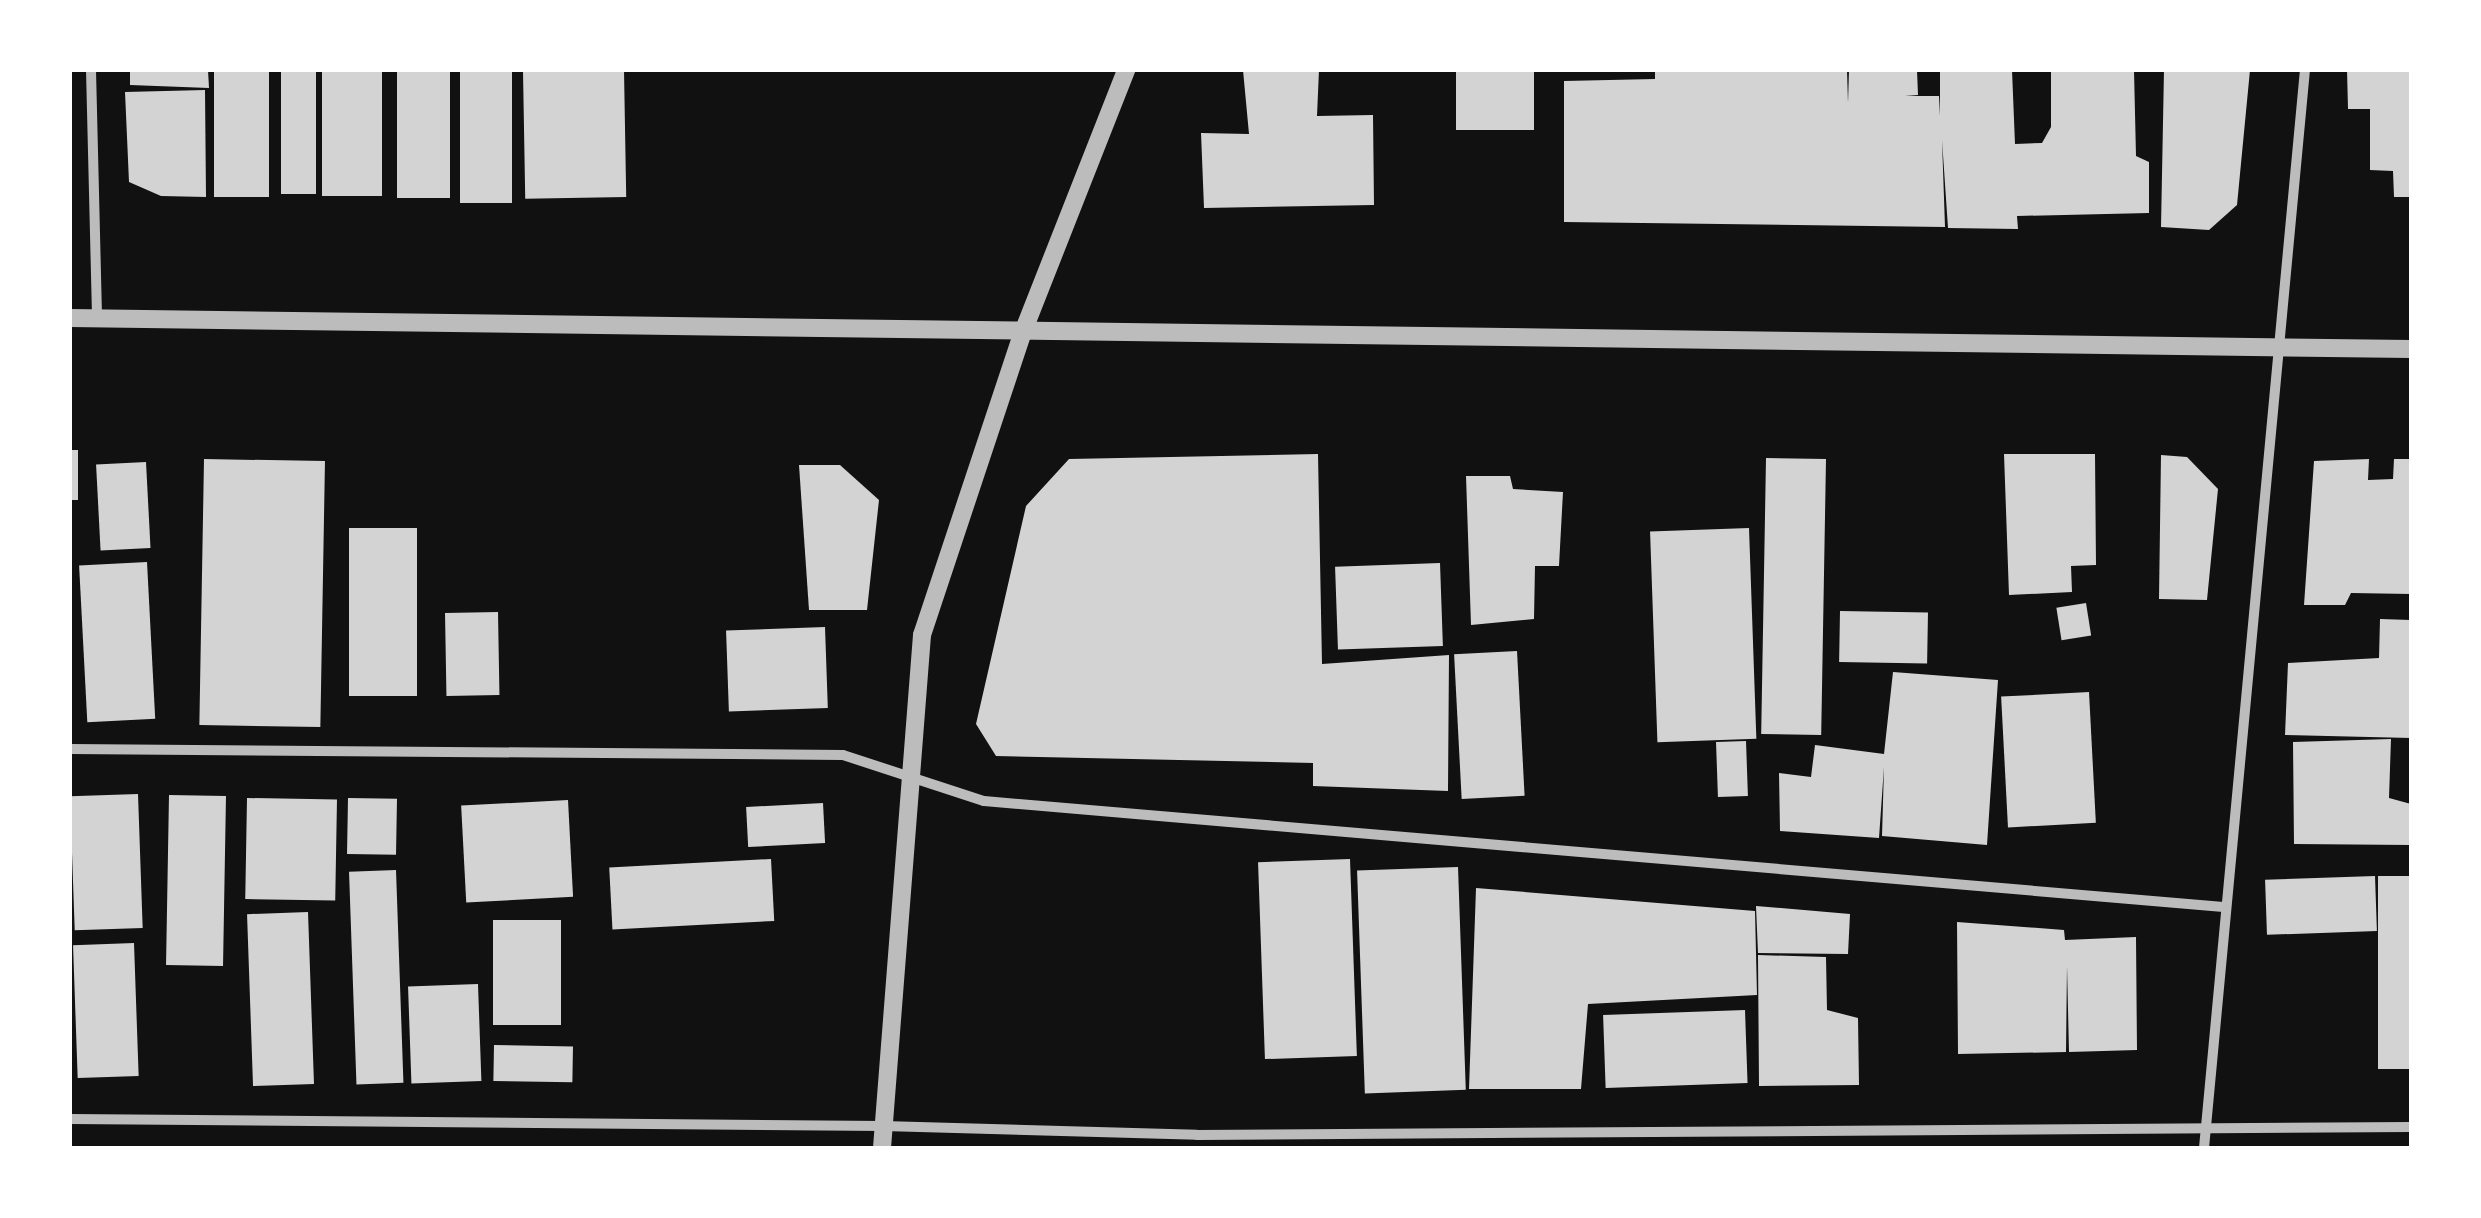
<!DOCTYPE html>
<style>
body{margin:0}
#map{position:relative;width:2481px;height:1218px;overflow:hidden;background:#111;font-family:"Titillium Web",sans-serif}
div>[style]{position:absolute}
.building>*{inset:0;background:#d3d3d3;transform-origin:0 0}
.minor>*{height:10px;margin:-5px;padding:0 5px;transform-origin:5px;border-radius:5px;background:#bcbcbc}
.tertiary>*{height:18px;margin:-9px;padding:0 9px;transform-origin:9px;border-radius:9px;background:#bcbcbc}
span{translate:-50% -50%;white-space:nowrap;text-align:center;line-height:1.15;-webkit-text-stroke:8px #fff;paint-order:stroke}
.frame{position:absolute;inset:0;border:72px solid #fff;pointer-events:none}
</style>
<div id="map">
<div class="building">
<i style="clip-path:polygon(130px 70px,208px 70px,209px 88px,130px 85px)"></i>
<i style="left:214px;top:70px;width:55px;height:127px"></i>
<i style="left:281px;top:70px;width:35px;height:124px"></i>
<i style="left:322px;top:70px;width:60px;height:126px"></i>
<i style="left:397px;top:70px;width:53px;height:128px"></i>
<i style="left:460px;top:70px;width:52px;height:133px"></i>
<i style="left:624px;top:70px;width:127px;height:101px;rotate:89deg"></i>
<i style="clip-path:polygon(1243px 70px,1319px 70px,1317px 116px,1373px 115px,1374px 205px,1204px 208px,1201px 133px,1249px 134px)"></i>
<i style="left:1456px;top:70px;width:78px;height:60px"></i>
<i style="clip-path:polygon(1655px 70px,1847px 70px,1848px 103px,1849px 70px,1917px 70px,1918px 95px,1905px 96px,1939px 96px,1940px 116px,1940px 70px,2012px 70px,2015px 144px,2042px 143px,2051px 127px,2051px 70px,2134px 70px,2136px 156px,2149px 162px,2149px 213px,2017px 216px,2018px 229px,1948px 228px,1942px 140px,1945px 227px,1564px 222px,1564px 81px,1655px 79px)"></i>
<i style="clip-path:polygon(2164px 70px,2250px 70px,2237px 205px,2209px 230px,2161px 227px)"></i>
<i style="clip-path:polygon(2347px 70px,2411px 70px,2411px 197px,2394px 197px,2393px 171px,2370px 170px,2370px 109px,2348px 109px)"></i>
<i style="clip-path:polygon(205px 90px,206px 197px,161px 196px,129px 182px,125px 92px)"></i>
<i style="left:70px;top:450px;width:8px;height:50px"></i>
<i style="clip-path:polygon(1318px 454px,1322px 664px,1449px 655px,1448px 791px,1313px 786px,1313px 763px,996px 756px,976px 724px,1026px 506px,1069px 459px)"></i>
<i style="clip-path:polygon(2004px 454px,2095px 454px,2096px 565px,2071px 566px,2072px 592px,2009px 595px)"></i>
<i style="clip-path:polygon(2161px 455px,2187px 457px,2218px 489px,2207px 600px,2159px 599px)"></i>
<i style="left:204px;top:459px;width:121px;height:266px;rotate:1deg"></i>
<i style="left:1826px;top:459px;width:276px;height:60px;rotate:91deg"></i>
<i style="clip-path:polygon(2369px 459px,2368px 480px,2393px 479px,2394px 459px,2411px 459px,2411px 594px,2351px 593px,2345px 605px,2304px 605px,2314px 461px)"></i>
<i style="left:146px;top:462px;width:86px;height:50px;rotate:87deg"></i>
<i style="clip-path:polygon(799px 465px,840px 465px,879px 500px,867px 610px,809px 610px)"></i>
<i style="clip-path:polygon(1466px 476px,1510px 476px,1513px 489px,1563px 492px,1559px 566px,1535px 566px,1534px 619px,1471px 625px)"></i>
<i style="left:349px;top:528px;width:68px;height:168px"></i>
<i style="left:1749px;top:528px;width:211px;height:99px;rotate:88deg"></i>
<i style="left:147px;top:562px;width:157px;height:68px;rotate:87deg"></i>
<i style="left:1440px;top:563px;width:83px;height:105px;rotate:88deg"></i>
<i style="left:2086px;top:603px;width:33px;height:30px;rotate:81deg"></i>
<i style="left:1840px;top:611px;width:88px;height:51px;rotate:1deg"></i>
<i style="left:498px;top:612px;width:83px;height:53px;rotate:89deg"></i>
<i style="clip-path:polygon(2380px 619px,2411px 620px,2411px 738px,2285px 735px,2288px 663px,2379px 658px)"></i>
<i style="left:825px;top:627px;width:81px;height:99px;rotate:88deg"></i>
<i style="left:1517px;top:651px;width:145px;height:63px;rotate:87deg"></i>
<i style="clip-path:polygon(1893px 672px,1998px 680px,1987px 845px,1882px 836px,1884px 767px,1879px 838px,1780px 831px,1779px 773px,1811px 777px,1815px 745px,1884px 754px)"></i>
<i style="left:2089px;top:692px;width:131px;height:88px;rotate:87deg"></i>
<i style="clip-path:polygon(2391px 739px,2389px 798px,2411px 804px,2411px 845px,2294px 844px,2293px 742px)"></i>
<i style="left:1746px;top:741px;width:55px;height:30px;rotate:88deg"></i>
<i style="left:138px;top:794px;width:134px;height:68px;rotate:88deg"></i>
<i style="left:169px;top:795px;width:57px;height:170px;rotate:1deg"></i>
<i style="left:247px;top:798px;width:90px;height:101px;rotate:1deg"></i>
<i style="left:348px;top:798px;width:49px;height:56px;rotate:1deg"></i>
<i style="left:568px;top:800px;width:97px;height:107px;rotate:87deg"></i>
<i style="left:823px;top:803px;width:40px;height:77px;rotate:87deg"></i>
<i style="left:771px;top:859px;width:62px;height:162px;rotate:87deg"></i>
<i style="left:1350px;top:859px;width:197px;height:92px;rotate:88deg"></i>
<i style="left:1458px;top:867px;width:223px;height:101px;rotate:88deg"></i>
<i style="left:396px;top:870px;width:213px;height:47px;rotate:88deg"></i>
<i style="left:2375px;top:876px;width:55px;height:110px;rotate:88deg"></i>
<i style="left:2378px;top:876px;width:33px;height:193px"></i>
<i style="clip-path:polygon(1476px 888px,1755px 911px,1757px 995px,1588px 1004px,1581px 1089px,1469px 1089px)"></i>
<i style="clip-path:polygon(1756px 906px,1850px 914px,1848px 954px,1758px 953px)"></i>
<i style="left:308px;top:912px;width:172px;height:61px;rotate:88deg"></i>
<i style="left:493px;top:920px;width:68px;height:105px"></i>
<i style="clip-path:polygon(1957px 922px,2064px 930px,2065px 940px,2136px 937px,2137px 1050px,2069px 1052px,2067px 966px,2066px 1052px,1958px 1054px)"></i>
<i style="left:134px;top:943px;width:133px;height:61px;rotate:88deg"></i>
<i style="clip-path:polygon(1758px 955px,1826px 957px,1827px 1010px,1858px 1018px,1859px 1085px,1759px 1086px)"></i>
<i style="left:478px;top:984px;width:97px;height:70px;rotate:88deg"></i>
<i style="left:1745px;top:1010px;width:73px;height:142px;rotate:88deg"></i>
<i style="left:494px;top:1045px;width:79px;height:36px;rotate:1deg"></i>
</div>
<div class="minor">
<i style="left:91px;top:70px;width:249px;rotate:88.6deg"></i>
<i style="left:70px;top:749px;width:773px;rotate:0.44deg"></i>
<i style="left:843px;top:755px;width:148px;rotate:18.1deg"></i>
<i style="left:984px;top:801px;width:1244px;rotate:4.89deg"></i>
<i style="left:70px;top:1119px;width:813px;rotate:0.49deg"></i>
<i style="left:883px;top:1126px;width:314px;rotate:1.6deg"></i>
<i style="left:1197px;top:1135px;width:1214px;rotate:-0.38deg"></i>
<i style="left:2204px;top:1148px;width:1083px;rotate:-84.65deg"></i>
</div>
<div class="tertiary">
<i style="left:70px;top:318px;width:2341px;rotate:0.76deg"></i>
<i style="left:882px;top:1148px;width:515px;rotate:-85.54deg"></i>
<i style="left:922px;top:635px;width:319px;rotate:-71.6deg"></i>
<i style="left:1023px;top:332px;width:282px;rotate:-68.5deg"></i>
</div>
<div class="frame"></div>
</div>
